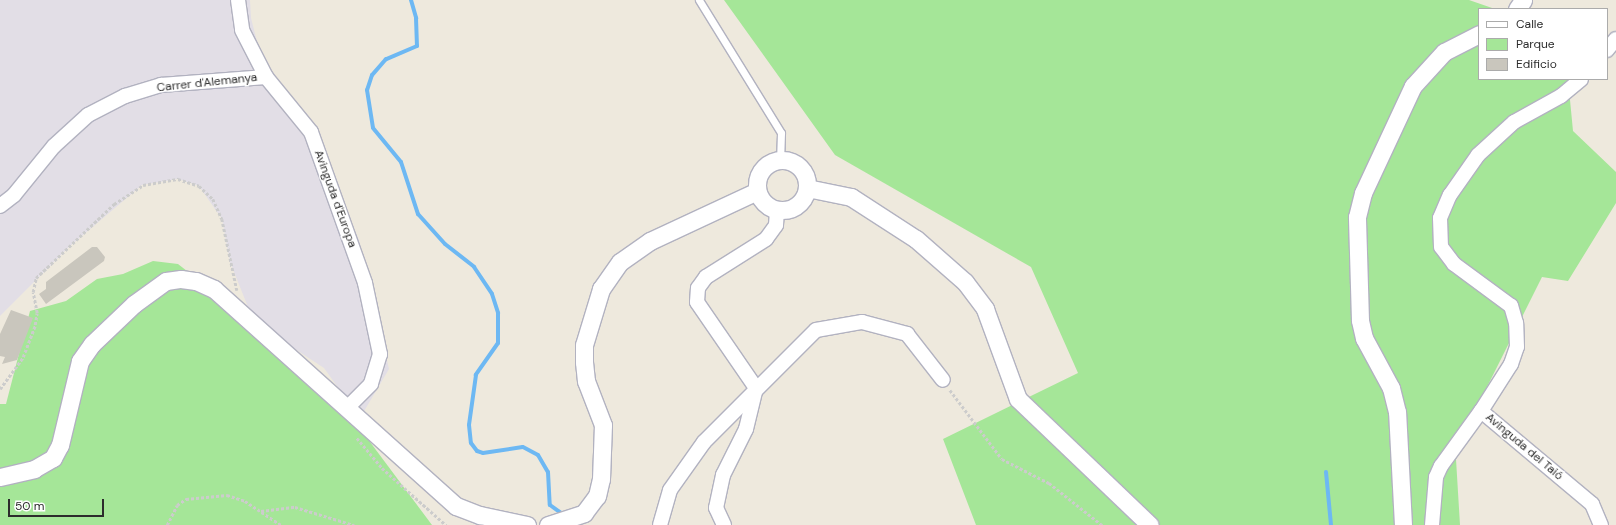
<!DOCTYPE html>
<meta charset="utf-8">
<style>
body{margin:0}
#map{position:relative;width:1616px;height:525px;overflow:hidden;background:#eee9dd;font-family:"DM Sans",sans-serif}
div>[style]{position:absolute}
.industrial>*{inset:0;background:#e2dee6}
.green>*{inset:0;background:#a5e698}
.stream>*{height:4px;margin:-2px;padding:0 2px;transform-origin:2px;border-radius:2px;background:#6db8f3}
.building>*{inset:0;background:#c9c6bd}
.path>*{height:2.5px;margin-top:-1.25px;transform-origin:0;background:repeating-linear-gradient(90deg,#ccc 0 3px,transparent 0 5px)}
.roads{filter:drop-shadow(1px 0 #b2b2c0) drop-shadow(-1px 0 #b2b2c0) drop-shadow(0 1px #b2b2c0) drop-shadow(0 -1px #b2b2c0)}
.service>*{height:7px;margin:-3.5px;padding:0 3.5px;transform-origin:3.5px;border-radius:3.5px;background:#fff}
.minor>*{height:14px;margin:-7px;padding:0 7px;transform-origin:7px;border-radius:7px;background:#fff}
.tertiary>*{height:17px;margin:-8.5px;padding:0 8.5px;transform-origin:8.5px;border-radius:8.5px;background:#fff}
.tertiary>.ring{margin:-8.5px;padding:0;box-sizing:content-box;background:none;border:17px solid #fff;border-radius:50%}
span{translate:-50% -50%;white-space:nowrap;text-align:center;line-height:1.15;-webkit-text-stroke:3px #fff;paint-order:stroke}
.street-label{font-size:12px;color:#2c2c2c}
.legend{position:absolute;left:1478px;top:8px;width:130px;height:72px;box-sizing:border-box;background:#fff;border:1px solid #ababab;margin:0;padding:5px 7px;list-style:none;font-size:12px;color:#2c2c2c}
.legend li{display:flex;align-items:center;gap:8px;height:20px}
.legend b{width:20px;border:1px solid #ababab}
.scale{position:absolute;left:8px;top:499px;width:96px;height:18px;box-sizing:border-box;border:2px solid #2c2c2c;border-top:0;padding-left:5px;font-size:12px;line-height:14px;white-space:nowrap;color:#2c2c2c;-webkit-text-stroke:3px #fff;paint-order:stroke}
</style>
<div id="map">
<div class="industrial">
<i style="clip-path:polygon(0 0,250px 0,251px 18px,266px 77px,311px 132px,359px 240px,389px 369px,360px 418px,324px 368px,254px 322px,230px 262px,222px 219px,199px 186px,178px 179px,142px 185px,69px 247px,0 316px)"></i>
</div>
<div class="green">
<i style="clip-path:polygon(724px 0,1469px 0,1495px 9px,1479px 9px,1479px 79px,1568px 79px,1573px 131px,1616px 172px,1616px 203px,1568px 281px,1542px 277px,1475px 411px,1456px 459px,1460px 525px,976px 525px,943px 439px,1078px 373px,1031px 267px,835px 155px)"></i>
<i style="clip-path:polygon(153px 261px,178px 264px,320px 375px,432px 525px,0 525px,0 404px,6px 404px,30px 311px,66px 301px,97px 279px,123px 274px)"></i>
</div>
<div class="stream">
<i style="left:411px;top:0;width:19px;rotate:74deg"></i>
<i style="left:416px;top:18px;width:28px;rotate:88deg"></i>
<i style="left:417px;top:46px;width:34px;rotate:157deg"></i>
<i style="left:386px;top:59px;width:21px;rotate:131deg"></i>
<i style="left:372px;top:75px;width:16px;rotate:108deg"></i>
<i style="left:367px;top:90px;width:38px;rotate:81deg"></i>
<i style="left:373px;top:128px;width:44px;rotate:50.5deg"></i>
<i style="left:401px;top:162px;width:55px;rotate:71.9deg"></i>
<i style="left:418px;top:214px;width:40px;rotate:48deg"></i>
<i style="left:445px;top:244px;width:37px;rotate:38deg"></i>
<i style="left:474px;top:267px;width:32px;rotate:56deg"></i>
<i style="left:492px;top:294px;width:20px;rotate:72deg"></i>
<i style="left:498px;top:313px;width:30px;rotate:90deg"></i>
<i style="left:498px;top:343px;width:39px;rotate:125deg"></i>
<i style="left:476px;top:375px;width:50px;rotate:98deg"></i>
<i style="left:469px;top:425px;width:18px;rotate:84deg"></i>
<i style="left:471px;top:443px;width:10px;rotate:53deg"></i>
<i style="left:477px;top:451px;width:6px;rotate:18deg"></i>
<i style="left:483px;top:453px;width:40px;rotate:-8.5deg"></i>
<i style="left:523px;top:447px;width:17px;rotate:28deg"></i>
<i style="left:538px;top:455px;width:20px;rotate:60deg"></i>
<i style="left:548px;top:472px;width:33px;rotate:87deg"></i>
<i style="left:550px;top:505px;width:14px;rotate:36deg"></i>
<i style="left:1326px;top:472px;width:53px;rotate:84.6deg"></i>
</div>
<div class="building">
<i style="clip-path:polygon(92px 247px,97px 247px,105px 257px,104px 261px,46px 304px,39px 294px,46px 289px,46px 282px)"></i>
<i style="clip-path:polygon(11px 310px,33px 318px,17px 360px,2px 364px,5px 357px,0 356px,0 334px)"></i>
</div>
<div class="path">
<i style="left:0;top:389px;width:39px;rotate:-54deg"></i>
<i style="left:23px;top:357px;width:34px;rotate:-69deg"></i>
<i style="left:35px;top:325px;width:12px;rotate:-81deg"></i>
<i style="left:37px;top:313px;width:21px;rotate:-101deg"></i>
<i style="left:33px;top:292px;width:14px;rotate:-78deg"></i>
<i style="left:36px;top:278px;width:108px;rotate:-43.5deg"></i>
<i style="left:114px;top:204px;width:35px;rotate:-33deg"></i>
<i style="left:143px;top:185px;width:36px;rotate:-10deg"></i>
<i style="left:178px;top:179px;width:22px;rotate:18deg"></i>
<i style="left:199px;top:186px;width:19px;rotate:43deg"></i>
<i style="left:213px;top:199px;width:22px;rotate:66deg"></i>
<i style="left:222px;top:219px;width:73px;rotate:78.1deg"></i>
<i style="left:950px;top:390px;width:86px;rotate:53deg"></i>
<i style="left:1002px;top:459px;width:53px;rotate:27.1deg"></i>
<i style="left:1049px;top:483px;width:68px;rotate:38.4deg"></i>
<i style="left:357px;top:438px;width:39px;rotate:50deg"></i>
<i style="left:382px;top:468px;width:86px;rotate:41.7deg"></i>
<i style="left:261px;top:511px;width:34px;rotate:-7deg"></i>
<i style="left:295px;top:507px;width:62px;rotate:17deg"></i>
<i style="left:167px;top:525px;width:22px;rotate:-63deg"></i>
<i style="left:177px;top:505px;width:11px;rotate:-34deg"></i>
<i style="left:186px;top:499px;width:41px;rotate:-5.6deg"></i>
<i style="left:227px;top:495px;width:19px;rotate:18deg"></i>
<i style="left:245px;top:501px;width:43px;rotate:33.7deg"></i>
</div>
<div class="roads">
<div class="service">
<i style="left:699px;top:0;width:156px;rotate:58.3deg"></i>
<i style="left:781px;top:133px;width:26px;rotate:92deg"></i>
</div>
<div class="minor">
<i style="left:238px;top:0;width:30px;rotate:82deg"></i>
<i style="left:242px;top:30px;width:53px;rotate:62.9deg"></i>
<i style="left:266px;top:77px;width:71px;rotate:50.7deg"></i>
<i style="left:311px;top:132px;width:160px;rotate:70.3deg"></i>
<i style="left:365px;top:283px;width:73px;rotate:78.1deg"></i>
<i style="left:380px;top:354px;width:31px;rotate:107deg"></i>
<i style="left:371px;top:384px;width:33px;rotate:135deg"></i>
<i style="left:1607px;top:50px;width:14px;rotate:-51deg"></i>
<i style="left:0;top:206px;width:18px;rotate:-38deg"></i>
<i style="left:14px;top:195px;width:63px;rotate:-50.8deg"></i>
<i style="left:54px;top:146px;width:46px;rotate:-42.4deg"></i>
<i style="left:88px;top:115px;width:42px;rotate:-27.2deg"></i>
<i style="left:125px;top:96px;width:38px;rotate:-17deg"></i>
<i style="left:161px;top:85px;width:105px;rotate:-4.4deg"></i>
<i style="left:1481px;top:411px;width:56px;rotate:-57.4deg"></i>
<i style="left:1511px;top:364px;width:18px;rotate:-71deg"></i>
<i style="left:1517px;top:347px;width:24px;rotate:-92deg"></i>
<i style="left:1516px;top:323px;width:18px;rotate:-106deg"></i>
<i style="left:1511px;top:306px;width:71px;rotate:-143.6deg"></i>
<i style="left:1454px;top:264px;width:21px;rotate:-127deg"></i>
<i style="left:1441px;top:247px;width:29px;rotate:-92deg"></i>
<i style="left:1440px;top:218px;width:25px;rotate:-67deg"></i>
<i style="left:1450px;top:195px;width:49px;rotate:-55deg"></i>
<i style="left:1478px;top:155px;width:49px;rotate:-42.5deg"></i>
<i style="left:1514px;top:122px;width:54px;rotate:-29deg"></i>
<i style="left:1561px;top:96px;width:26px;rotate:-40deg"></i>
<i style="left:660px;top:525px;width:36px;rotate:-74deg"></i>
<i style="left:670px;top:490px;width:59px;rotate:-54.7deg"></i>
<i style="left:704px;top:442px;width:158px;rotate:-45deg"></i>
<i style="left:816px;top:330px;width:47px;rotate:-9.9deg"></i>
<i style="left:862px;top:322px;width:47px;rotate:14.9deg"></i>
<i style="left:907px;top:334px;width:58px;rotate:52deg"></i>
<i style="left:724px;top:525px;width:19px;rotate:-115deg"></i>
<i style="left:716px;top:508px;width:34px;rotate:-78deg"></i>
<i style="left:723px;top:475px;width:51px;rotate:-63.4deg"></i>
<i style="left:746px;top:429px;width:42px;rotate:-76.3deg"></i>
<i style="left:756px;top:388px;width:104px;rotate:-124.5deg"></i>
<i style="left:697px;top:302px;width:14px;rotate:-86deg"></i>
<i style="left:698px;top:288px;width:14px;rotate:-54deg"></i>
<i style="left:706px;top:277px;width:71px;rotate:-32.3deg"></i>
<i style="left:766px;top:239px;width:17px;rotate:-54deg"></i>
<i style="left:776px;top:225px;width:15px;rotate:-86deg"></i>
<i style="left:1432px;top:525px;width:48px;rotate:-85.2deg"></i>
<i style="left:1436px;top:477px;width:12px;rotate:-66deg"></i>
<i style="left:1441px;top:466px;width:68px;rotate:-54deg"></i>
<i style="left:1481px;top:411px;width:145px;rotate:40deg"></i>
<i style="left:1592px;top:504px;width:23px;rotate:67deg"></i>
</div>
<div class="tertiary">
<i style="left:1517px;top:9px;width:11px;rotate:-56deg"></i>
<i class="ring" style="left:757px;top:160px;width:33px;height:33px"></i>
<i style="left:807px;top:188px;width:45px;rotate:11.6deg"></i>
<i style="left:851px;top:197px;width:77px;rotate:32.9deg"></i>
<i style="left:916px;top:239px;width:65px;rotate:41.3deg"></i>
<i style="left:965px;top:282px;width:34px;rotate:53deg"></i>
<i style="left:985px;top:309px;width:96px;rotate:69.9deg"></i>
<i style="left:1018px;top:399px;width:182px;rotate:43.7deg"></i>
<i style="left:0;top:477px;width:35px;rotate:-13deg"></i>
<i style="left:34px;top:469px;width:22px;rotate:-30deg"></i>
<i style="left:53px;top:458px;width:15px;rotate:-62deg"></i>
<i style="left:60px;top:445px;width:86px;rotate:-76.6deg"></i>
<i style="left:80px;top:361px;width:21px;rotate:-55deg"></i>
<i style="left:92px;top:344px;width:58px;rotate:-43.6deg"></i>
<i style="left:134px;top:304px;width:39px;rotate:-36deg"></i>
<i style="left:166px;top:281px;width:15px;rotate:-8deg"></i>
<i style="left:181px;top:279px;width:15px;rotate:8deg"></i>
<i style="left:196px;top:281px;width:20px;rotate:24deg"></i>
<i style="left:214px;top:289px;width:325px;rotate:41.9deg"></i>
<i style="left:456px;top:506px;width:26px;rotate:21deg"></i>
<i style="left:480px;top:515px;width:48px;rotate:12deg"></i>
<i style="left:548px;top:525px;width:38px;rotate:-18deg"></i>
<i style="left:584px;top:513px;width:21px;rotate:-53deg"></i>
<i style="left:597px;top:496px;width:17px;rotate:-77deg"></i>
<i style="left:601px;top:479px;width:54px;rotate:-87.9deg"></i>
<i style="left:603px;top:425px;width:47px;rotate:-111.1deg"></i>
<i style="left:586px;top:381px;width:19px;rotate:-96deg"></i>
<i style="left:584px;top:362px;width:17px;rotate:-90deg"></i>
<i style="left:584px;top:345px;width:59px;rotate:-73.1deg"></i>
<i style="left:601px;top:289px;width:33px;rotate:-55deg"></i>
<i style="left:620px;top:262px;width:37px;rotate:-35deg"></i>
<i style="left:650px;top:241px;width:118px;rotate:-25deg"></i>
<i style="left:1403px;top:525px;width:113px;rotate:-93deg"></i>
<i style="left:1397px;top:412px;width:25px;rotate:-104deg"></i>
<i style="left:1391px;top:388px;width:57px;rotate:-118.4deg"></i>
<i style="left:1364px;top:338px;width:18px;rotate:-103deg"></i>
<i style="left:1360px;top:320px;width:103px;rotate:-91.7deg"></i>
<i style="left:1357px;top:217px;width:25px;rotate:-76deg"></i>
<i style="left:1363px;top:193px;width:118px;rotate:-65deg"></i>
<i style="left:1413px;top:86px;width:46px;rotate:-47.6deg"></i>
<i style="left:1444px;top:52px;width:39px;rotate:-27deg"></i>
</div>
</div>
<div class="street-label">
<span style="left:207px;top:83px;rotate:-6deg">Carrer d'Alemanya</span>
<span style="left:335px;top:199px;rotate:70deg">Avinguda d'Europa</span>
<span style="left:1524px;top:447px;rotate:40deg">Avinguda del Taió</span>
</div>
<ul class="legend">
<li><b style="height:5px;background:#fff"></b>Calle</li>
<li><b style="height:11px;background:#a5e698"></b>Parque</li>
<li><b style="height:11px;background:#c9c6bd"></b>Edificio</li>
</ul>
<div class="scale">50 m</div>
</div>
